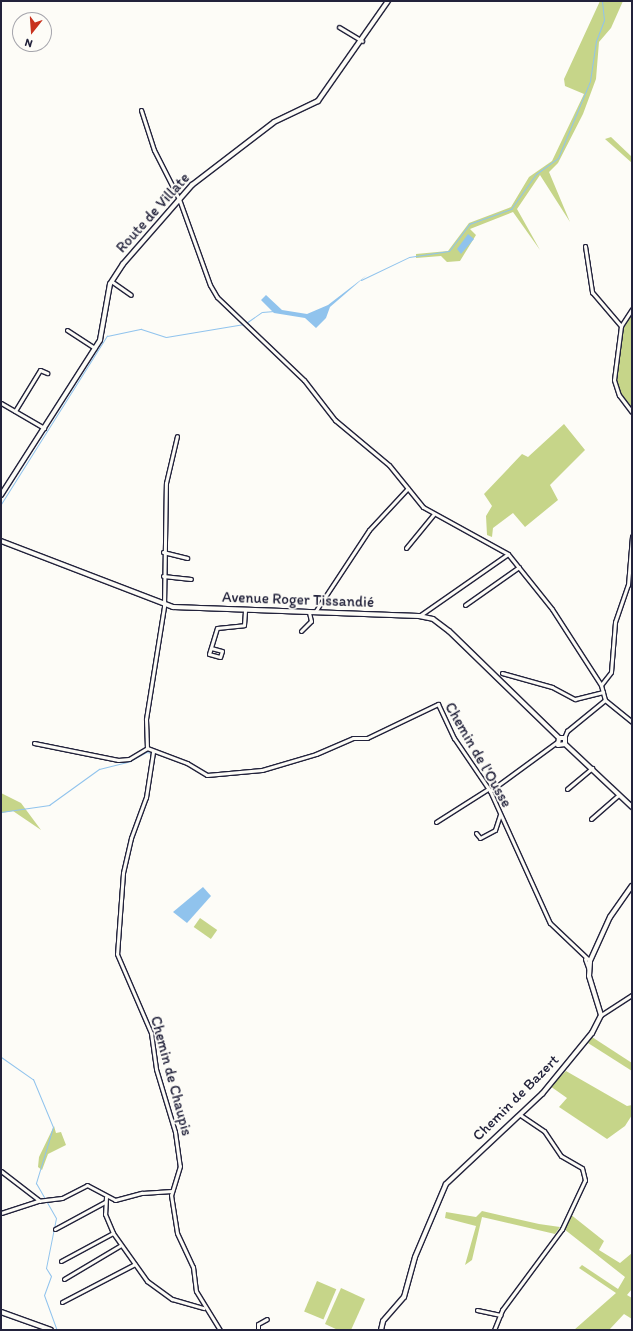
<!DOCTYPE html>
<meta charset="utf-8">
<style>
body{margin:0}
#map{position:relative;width:633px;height:1331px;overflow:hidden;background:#fdfcf7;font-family:Itim,sans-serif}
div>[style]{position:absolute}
.green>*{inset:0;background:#c6d589;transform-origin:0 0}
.water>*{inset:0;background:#90c3ed}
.stream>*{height:1px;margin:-0.5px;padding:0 0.5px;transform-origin:0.5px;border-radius:0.5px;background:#90c3ed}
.roads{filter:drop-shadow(1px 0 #22223b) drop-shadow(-1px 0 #22223b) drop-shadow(0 1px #22223b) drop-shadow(0 -1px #22223b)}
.street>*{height:3px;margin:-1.5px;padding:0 1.5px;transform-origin:1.5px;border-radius:1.5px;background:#fdfcf7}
.secondary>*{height:4px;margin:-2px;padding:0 2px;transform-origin:2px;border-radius:2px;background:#fdfcf7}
span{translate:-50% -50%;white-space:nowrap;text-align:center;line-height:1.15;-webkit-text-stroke:3.5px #fdfcf7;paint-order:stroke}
.street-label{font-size:15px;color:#22223b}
.frame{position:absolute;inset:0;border:2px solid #22223b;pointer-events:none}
.north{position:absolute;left:12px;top:12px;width:40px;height:40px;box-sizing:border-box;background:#fdfcf7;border:1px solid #a5a5ac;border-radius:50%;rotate:197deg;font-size:11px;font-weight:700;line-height:16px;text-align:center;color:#22223b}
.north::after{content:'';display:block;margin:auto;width:14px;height:18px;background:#c8321e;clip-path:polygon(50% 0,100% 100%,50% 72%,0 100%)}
</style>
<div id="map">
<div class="green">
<i style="clip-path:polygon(600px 1px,623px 1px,611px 28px,599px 42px,596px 79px,583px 114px,558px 163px,549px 172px,570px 222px,540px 175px,517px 209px,540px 250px,513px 212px,470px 229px,476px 235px,460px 261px,447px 262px,441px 256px,416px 258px,416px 254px,448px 251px,469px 223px,511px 207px,529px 177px,552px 161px,584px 94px,565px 86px,564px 79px)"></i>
<i style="clip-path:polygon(611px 137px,632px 157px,632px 163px,605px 139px)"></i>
<i style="clip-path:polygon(632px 311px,632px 409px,620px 393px,616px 379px,624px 324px)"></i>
<i style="clip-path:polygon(564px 424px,585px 450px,550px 485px,558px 500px,525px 527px,513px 513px,493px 528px,492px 537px,487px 535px,486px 516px,492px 506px,484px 494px,522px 454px,528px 457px)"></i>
<i style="clip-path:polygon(1px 793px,21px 803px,41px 830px,13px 811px,1px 813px)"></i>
<i style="left:200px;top:918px;width:21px;height:11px;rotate:35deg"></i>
<i style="clip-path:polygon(592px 1037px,632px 1063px,632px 1071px,588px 1043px)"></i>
<i style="clip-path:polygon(566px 1071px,627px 1106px,632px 1105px,632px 1115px,625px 1126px,607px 1139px,559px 1107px,567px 1098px,550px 1086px)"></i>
<i style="clip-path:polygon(54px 1126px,56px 1133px,61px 1132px,66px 1145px,48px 1154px,42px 1170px,38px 1167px,39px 1157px)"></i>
<i style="clip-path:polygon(482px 1211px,539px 1224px,560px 1227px,555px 1234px,482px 1217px,472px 1260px,465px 1265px,476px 1226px,445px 1218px,446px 1212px,476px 1217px)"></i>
<i style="clip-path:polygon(570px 1214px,604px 1241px,599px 1250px,620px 1263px,632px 1253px,632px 1289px,627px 1295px,632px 1298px,632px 1319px,624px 1314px,609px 1330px,574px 1330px,616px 1293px,579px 1268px,582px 1265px,618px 1289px,625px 1277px,564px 1229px)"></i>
<i style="left:317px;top:1281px;width:21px;height:33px;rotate:23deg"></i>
<i style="clip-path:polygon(341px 1288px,365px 1299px,351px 1330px,338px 1330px,325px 1324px)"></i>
</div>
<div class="water">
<i style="clip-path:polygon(468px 234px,474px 239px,461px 254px,457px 249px)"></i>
<i style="clip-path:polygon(367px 275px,330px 307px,326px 318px,316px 328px,305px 318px,274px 313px,261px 300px,266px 295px,282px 310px,307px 314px,328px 305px)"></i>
<i style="clip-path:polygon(203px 887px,211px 896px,187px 923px,173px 912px)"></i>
</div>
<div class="stream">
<i style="left:361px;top:280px;width:53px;rotate:-25.6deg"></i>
<i style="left:409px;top:257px;width:40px;rotate:-8.5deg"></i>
<i style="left:449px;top:251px;width:34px;rotate:-53deg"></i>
<i style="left:469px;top:224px;width:45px;rotate:-19.7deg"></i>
<i style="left:511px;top:209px;width:43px;rotate:-54.5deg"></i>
<i style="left:536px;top:174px;width:27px;rotate:-36deg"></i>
<i style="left:558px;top:158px;width:83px;rotate:-67.4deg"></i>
<i style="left:590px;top:81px;width:40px;rotate:-81.5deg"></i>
<i style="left:596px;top:41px;width:22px;rotate:-69deg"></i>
<i style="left:604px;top:20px;width:19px;rotate:-96deg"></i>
<i style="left:246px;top:323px;width:19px;rotate:-35deg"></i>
<i style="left:262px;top:312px;width:12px;rotate:-5deg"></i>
<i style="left:1px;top:504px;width:199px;rotate:-57.8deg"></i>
<i style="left:107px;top:336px;width:35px;rotate:-12deg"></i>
<i style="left:141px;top:329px;width:26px;rotate:18deg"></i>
<i style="left:166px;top:337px;width:79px;rotate:-9.5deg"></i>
<i style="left:1px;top:812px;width:49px;rotate:-8.3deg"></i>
<i style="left:49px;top:805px;width:62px;rotate:-35.8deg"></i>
<i style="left:99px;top:769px;width:32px;rotate:-14deg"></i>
<i style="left:130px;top:761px;width:18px;rotate:-29deg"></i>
<i style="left:146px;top:752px;width:6px;rotate:9deg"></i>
<i style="left:1px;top:1057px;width:39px;rotate:35deg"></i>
<i style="left:33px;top:1079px;width:52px;rotate:67.4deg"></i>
<i style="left:53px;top:1127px;width:59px;rotate:106.9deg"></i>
<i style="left:36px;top:1183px;width:40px;rotate:60.3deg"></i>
<i style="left:56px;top:1218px;width:51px;rotate:101.3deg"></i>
<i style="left:46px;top:1268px;width:9px;rotate:58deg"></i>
<i style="left:51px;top:1276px;width:20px;rotate:110deg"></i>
<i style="left:44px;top:1295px;width:37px;rotate:70deg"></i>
</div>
<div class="roads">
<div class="street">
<i style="left:339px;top:27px;width:27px;rotate:31deg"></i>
<i style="left:141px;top:110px;width:42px;rotate:72deg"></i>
<i style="left:154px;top:150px;width:55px;rotate:63deg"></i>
<i style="left:179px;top:199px;width:91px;rotate:70.2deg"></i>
<i style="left:210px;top:285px;width:14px;rotate:60deg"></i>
<i style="left:217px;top:297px;width:120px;rotate:43.7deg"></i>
<i style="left:304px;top:380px;width:51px;rotate:52.2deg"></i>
<i style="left:335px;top:420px;width:70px;rotate:39.8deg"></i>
<i style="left:389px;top:465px;width:54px;rotate:51deg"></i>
<i style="left:423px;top:507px;width:97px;rotate:28.9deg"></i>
<i style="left:508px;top:554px;width:70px;rotate:51.3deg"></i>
<i style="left:552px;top:609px;width:90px;rotate:57.2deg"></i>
<i style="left:585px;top:246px;width:47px;rotate:81.3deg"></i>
<i style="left:592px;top:292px;width:45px;rotate:49.5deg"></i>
<i style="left:111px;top:281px;width:24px;rotate:35deg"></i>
<i style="left:632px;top:309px;width:20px;rotate:123deg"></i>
<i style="left:621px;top:326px;width:54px;rotate:97.4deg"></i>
<i style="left:614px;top:380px;width:16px;rotate:72deg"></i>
<i style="left:619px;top:395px;width:21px;rotate:53deg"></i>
<i style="left:67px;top:330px;width:33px;rotate:33deg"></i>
<i style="left:1px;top:403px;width:50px;rotate:30.2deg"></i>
<i style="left:15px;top:411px;width:48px;rotate:-58.6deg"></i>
<i style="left:40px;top:370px;width:8px;rotate:23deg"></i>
<i style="left:406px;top:548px;width:43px;rotate:-50.7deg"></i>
<i style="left:163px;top:552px;width:25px;rotate:14deg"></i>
<i style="left:163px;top:576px;width:28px;rotate:6deg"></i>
<i style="left:465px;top:605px;width:66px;rotate:-35.1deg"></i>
<i style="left:315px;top:612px;width:98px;rotate:-56.6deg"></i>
<i style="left:369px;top:530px;width:57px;rotate:-47.1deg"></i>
<i style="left:419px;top:616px;width:108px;rotate:-34.9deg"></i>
<i style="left:301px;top:631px;width:14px;rotate:-45deg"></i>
<i style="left:311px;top:621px;width:9px;rotate:-103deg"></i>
<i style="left:211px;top:648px;width:11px;rotate:15deg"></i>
<i style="left:222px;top:651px;width:6px;rotate:108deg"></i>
<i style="left:220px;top:657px;width:11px;rotate:-165deg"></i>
<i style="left:209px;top:654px;width:27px;rotate:-73deg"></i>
<i style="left:217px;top:628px;width:27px;rotate:-6deg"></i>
<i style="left:244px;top:625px;width:15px;rotate:-86deg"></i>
<i style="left:502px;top:673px;width:52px;rotate:15.6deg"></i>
<i style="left:552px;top:687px;width:26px;rotate:28deg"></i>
<i style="left:575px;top:699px;width:29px;rotate:-14deg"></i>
<i style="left:605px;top:700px;width:35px;rotate:39deg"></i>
<i style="left:564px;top:738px;width:8px;rotate:-67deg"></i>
<i style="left:567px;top:731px;width:49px;rotate:-39.2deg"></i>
<i style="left:605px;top:700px;width:16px;rotate:-105deg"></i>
<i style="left:601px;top:685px;width:16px;rotate:-52deg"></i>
<i style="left:611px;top:672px;width:50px;rotate:-85.4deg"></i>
<i style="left:615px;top:622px;width:39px;rotate:-71deg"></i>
<i style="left:628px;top:585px;width:49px;rotate:-85.3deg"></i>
<i style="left:34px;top:743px;width:86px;rotate:11.4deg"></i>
<i style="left:118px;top:760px;width:11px;rotate:-5deg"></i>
<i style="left:129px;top:759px;width:21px;rotate:-31deg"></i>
<i style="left:147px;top:748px;width:43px;rotate:20.6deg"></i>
<i style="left:187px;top:763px;width:23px;rotate:31deg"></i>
<i style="left:207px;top:775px;width:55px;rotate:-5.2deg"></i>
<i style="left:262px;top:770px;width:56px;rotate:-16.5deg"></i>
<i style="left:316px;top:754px;width:40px;rotate:-23.4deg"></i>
<i style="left:353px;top:738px;width:14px"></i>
<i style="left:367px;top:738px;width:79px;rotate:-25.6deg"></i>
<i style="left:438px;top:704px;width:38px;rotate:65deg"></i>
<i style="left:454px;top:738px;width:64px;rotate:55.8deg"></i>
<i style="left:490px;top:791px;width:145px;rotate:65.6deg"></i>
<i style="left:550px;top:923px;width:55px;rotate:43.5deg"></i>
<i style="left:147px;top:748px;width:29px;rotate:-92deg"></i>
<i style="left:146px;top:719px;width:114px;rotate:-80.9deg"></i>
<i style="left:164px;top:606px;width:123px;rotate:-89.1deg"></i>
<i style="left:166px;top:483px;width:48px;rotate:-76.8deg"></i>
<i style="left:153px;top:752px;width:46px;rotate:98.8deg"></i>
<i style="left:146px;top:797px;width:44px;rotate:110.1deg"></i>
<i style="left:131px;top:838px;width:36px;rotate:103deg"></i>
<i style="left:123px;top:873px;width:81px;rotate:94.2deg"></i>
<i style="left:117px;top:954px;width:86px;rotate:66.7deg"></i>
<i style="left:151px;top:1033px;width:36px;rotate:82deg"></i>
<i style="left:156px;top:1069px;width:66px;rotate:73.2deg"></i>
<i style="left:175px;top:1132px;width:34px;rotate:82deg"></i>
<i style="left:180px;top:1166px;width:30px;rotate:107deg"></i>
<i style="left:171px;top:1195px;width:38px;rotate:81deg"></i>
<i style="left:177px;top:1233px;width:38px;rotate:65deg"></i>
<i style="left:193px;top:1267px;width:24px;rotate:83deg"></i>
<i style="left:196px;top:1291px;width:46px;rotate:58.4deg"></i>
<i style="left:567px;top:789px;width:33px;rotate:-40deg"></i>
<i style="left:490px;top:791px;width:83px;rotate:-36.2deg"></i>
<i style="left:591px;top:819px;width:37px;rotate:-41deg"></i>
<i style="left:436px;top:822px;width:62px;rotate:-32.4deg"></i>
<i style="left:476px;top:833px;width:6px;rotate:51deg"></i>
<i style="left:480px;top:838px;width:17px;rotate:-28deg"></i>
<i style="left:495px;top:830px;width:16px;rotate:-72deg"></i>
<i style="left:585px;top:959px;width:12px;rotate:70deg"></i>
<i style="left:601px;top:1015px;width:37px;rotate:-33deg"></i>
<i style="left:1px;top:1171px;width:49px;rotate:37.6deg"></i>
<i style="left:106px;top:1197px;width:17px;rotate:93deg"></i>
<i style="left:105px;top:1214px;width:21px;rotate:67deg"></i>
<i style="left:113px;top:1233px;width:59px;rotate:54.7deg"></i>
<i style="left:147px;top:1281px;width:31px;rotate:36deg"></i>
<i style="left:172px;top:1299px;width:33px;rotate:16deg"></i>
<i style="left:1px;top:1213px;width:38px;rotate:-18deg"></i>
<i style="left:37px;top:1201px;width:25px;rotate:-7deg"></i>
<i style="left:62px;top:1198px;width:28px;rotate:-27deg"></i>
<i style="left:87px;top:1185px;width:32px;rotate:28deg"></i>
<i style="left:115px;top:1200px;width:28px;rotate:-15deg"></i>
<i style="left:142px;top:1193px;width:30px;rotate:-4deg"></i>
<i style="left:55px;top:1229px;width:57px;rotate:-28.4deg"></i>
<i style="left:61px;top:1261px;width:59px;rotate:-28.3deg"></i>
<i style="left:64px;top:1279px;width:66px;rotate:-30.8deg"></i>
<i style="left:62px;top:1302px;width:82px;rotate:-27.5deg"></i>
<i style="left:477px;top:1310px;width:24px;rotate:12deg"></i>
<i style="left:258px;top:1330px;width:6px;rotate:-90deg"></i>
<i style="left:258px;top:1324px;width:10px;rotate:-29deg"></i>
<i style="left:494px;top:1330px;width:22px;rotate:-68deg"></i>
<i style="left:502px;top:1310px;width:101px;rotate:-53.5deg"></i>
<i style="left:562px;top:1229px;width:54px;rotate:-64.9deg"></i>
<i style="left:585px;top:1180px;width:12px;rotate:-104deg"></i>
<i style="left:582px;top:1168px;width:24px;rotate:-150deg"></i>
<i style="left:561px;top:1156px;width:30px;rotate:-124deg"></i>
<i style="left:544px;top:1131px;width:29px;rotate:-146deg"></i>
</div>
<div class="secondary">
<i style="left:1px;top:495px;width:184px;rotate:-57.4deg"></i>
<i style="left:100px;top:340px;width:57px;rotate:-79.9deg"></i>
<i style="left:110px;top:284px;width:24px;rotate:-57deg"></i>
<i style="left:123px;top:264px;width:105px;rotate:-48.9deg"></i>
<i style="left:192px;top:185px;width:103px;rotate:-37.5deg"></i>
<i style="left:274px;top:122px;width:49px;rotate:-25.5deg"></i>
<i style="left:318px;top:101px;width:122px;rotate:-55deg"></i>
<i style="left:1px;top:541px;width:184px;rotate:21deg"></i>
<i style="left:173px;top:607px;width:246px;rotate:2.1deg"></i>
<i style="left:419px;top:616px;width:14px;rotate:12deg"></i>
<i style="left:433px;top:619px;width:20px;rotate:37deg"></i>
<i style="left:449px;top:631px;width:153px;rotate:44.2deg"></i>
<i style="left:559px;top:738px;width:7px;rotate:98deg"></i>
<i style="left:558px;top:745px;width:7px;rotate:-8deg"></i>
<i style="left:559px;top:738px;width:6px"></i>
<i style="left:565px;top:738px;width:6px;rotate:90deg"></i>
<i style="left:565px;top:744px;width:92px;rotate:43.2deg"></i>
<i style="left:1px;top:1312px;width:53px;rotate:19.8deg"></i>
<i style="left:381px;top:1330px;width:9px;rotate:-77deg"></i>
<i style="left:383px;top:1321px;width:32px;rotate:-49deg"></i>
<i style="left:404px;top:1297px;width:41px;rotate:-74.6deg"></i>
<i style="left:415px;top:1257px;width:79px;rotate:-67deg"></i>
<i style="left:446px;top:1184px;width:132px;rotate:-43.2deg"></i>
<i style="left:542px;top:1094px;width:79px;rotate:-50.7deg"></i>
<i style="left:592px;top:1033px;width:20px;rotate:-63deg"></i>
<i style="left:601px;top:1015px;width:41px;rotate:-107.1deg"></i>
<i style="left:589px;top:976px;width:15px;rotate:-86deg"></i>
<i style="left:590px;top:961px;width:48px;rotate:-65.6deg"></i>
<i style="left:610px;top:917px;width:38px;rotate:-55deg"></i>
</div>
</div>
<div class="street-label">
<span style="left:153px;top:213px;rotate:-48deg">Route de Villate</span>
<span style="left:298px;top:600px;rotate:2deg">Avenue Roger Tissandié</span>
<span style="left:478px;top:755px;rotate:60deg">Chemin de l'Ousse</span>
<span style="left:171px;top:1076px;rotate:75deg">Chemin de Chaupis</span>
<span style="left:516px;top:1098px;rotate:-45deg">Chemin de Bazert</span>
</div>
<div class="frame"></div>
<div class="north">N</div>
</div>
